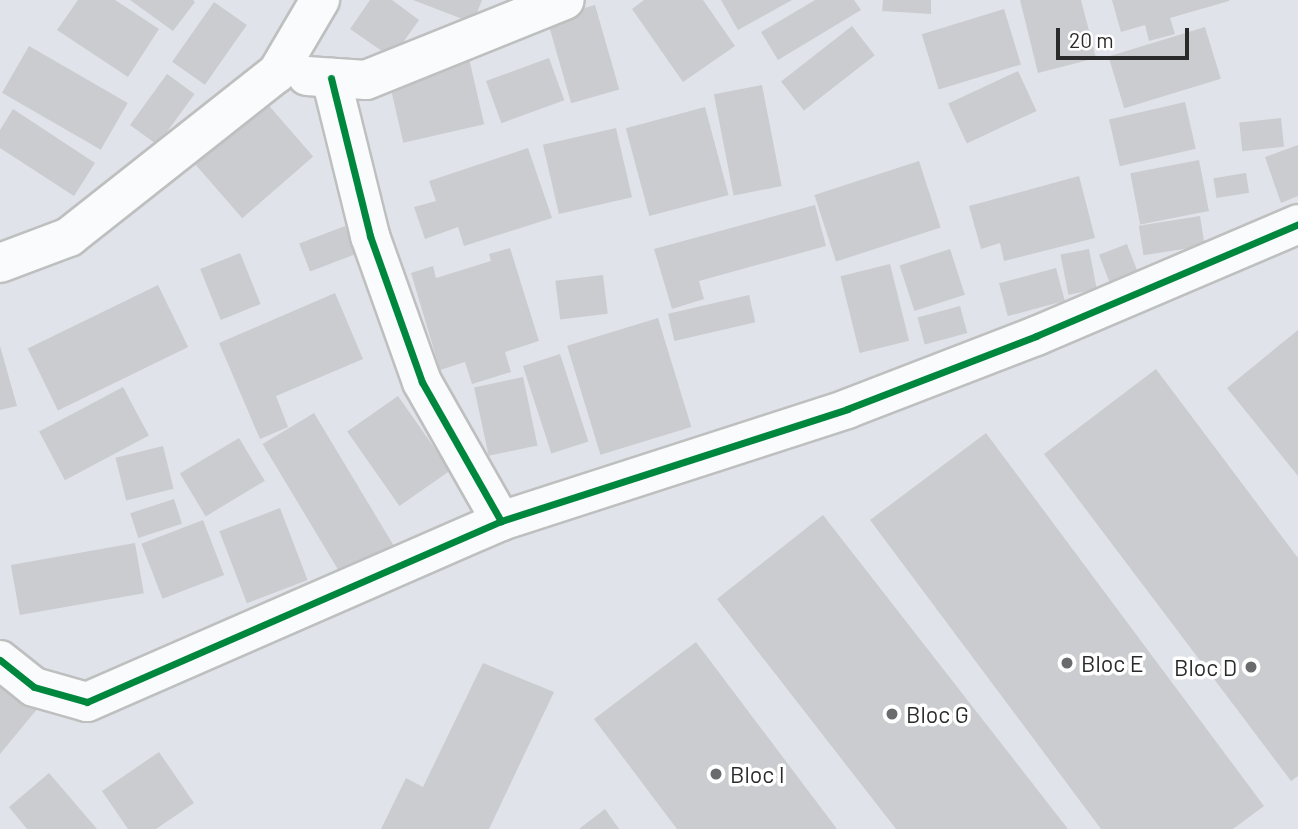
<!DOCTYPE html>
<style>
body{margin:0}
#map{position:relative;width:1298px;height:829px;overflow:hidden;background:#e0e3e9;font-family:Barlow,sans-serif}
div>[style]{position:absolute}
.building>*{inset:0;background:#caccd0;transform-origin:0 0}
.roads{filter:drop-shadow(2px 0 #bebfbf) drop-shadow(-2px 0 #bebfbf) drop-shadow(0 2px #bebfbf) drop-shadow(0 -2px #bebfbf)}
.minor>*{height:38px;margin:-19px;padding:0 19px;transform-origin:19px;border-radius:19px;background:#fafbfc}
.cycleway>*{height:7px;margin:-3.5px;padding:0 3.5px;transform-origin:3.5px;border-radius:3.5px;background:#00873e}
.dots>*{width:19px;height:19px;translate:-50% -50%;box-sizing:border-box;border:4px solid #fff;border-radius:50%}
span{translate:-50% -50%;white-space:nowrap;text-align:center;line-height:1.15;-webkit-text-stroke:7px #fff;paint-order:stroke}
.poi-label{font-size:23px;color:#2a2a2a}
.left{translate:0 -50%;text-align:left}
.right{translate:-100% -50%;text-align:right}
.scale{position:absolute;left:1056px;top:28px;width:133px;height:32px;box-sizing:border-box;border:4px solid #2a2a2a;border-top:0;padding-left:9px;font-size:21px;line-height:24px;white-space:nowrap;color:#2a2a2a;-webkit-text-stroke:5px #fff;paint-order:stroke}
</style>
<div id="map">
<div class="building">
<i style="clip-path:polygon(78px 0,115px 0,159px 29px,128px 77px,57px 30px)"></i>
<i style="clip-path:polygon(130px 0,193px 0,195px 2px,173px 31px)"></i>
<i style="clip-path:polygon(370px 0,392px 0,419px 20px,392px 58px,350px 29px)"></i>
<i style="clip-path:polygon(413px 0,482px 0,473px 23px)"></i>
<i style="clip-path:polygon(644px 0,703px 0,735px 46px,683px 82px,632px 9px)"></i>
<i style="clip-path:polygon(721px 0,792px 0,738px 30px)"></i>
<i style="clip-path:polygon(815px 0,854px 0,861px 10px,778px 60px,761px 32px)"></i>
<i style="clip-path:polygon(883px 0,931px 0,931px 14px,882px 11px)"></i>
<i style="clip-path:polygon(1020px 0,1081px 0,1096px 58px,1038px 73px)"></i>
<i style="clip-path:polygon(1112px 0,1229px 0,1229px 1px,1170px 18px,1175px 34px,1149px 41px,1145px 25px,1121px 32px)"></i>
<i style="left:214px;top:2px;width:40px;height:73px;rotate:35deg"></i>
<i style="left:595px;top:5px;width:88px;height:50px;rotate:74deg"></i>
<i style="left:1004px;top:9px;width:58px;height:86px;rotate:73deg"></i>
<i style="left:852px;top:26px;width:37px;height:90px;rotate:52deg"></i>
<i style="left:1205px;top:27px;width:54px;height:101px;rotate:73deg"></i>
<i style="left:29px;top:46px;width:114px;height:54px;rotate:30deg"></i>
<i style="left:468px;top:54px;width:72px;height:83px;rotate:77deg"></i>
<i style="left:549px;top:58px;width:45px;height:67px;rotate:70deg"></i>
<i style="left:1018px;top:71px;width:44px;height:77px;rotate:65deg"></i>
<i style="left:167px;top:74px;width:34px;height:63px;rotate:36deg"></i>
<i style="left:762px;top:85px;width:103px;height:49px;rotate:79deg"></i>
<i style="left:264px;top:100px;width:75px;height:94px;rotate:49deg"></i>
<i style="left:1185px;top:102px;width:48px;height:78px;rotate:77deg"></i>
<i style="left:705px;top:107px;width:91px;height:82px;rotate:75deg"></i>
<i style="clip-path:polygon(13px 109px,95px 163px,74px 196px,0 148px,0 130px)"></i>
<i style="left:1281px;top:118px;width:29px;height:42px;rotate:84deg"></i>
<i style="left:616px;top:128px;width:71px;height:75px;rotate:77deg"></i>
<i style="clip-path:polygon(1298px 145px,1298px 196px,1281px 203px,1265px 157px)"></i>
<i style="clip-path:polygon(528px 148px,552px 218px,464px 246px,458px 227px,425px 239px,414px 207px,436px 201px,429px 181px)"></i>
<i style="left:1199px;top:160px;width:52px;height:70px;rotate:79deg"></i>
<i style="left:919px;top:161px;width:70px;height:110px;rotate:72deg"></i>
<i style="left:1246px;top:173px;width:20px;height:33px;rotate:81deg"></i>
<i style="clip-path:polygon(1079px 176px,1095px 238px,1004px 261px,1000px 243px,981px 249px,969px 206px)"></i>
<i style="clip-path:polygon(815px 205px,826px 246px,699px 281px,704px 299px,672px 309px,654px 249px)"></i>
<i style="left:1200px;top:216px;width:30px;height:62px;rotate:81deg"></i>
<i style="left:345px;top:226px;width:30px;height:49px;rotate:69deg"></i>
<i style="left:1127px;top:244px;width:34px;height:30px;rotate:69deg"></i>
<i style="clip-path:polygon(510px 248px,539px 341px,505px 352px,511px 372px,472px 384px,465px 362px,440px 370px,411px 273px,433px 266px,436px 278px,491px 261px,489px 254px)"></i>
<i style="left:950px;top:249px;width:48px;height:53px;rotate:72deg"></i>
<i style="left:1089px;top:249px;width:41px;height:29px;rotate:79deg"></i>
<i style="left:240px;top:253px;width:55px;height:43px;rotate:68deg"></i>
<i style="left:890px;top:264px;width:79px;height:51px;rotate:76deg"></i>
<i style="left:1056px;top:268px;width:34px;height:59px;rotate:75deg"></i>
<i style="left:603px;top:275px;width:39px;height:48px;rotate:83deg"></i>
<i style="left:158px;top:285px;width:69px;height:145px;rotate:64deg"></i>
<i style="clip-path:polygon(335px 293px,363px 359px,276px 396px,288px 427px,260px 439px,219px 343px)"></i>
<i style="left:749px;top:295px;width:28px;height:83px;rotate:77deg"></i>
<i style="left:960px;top:306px;width:28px;height:44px;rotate:75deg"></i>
<i style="left:658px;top:318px;width:114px;height:95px;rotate:73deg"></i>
<i style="clip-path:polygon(1298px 330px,1298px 476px,1227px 388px)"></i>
<i style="clip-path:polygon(0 346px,17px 406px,0 410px)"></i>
<i style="left:560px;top:354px;width:92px;height:39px;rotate:72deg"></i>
<i style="clip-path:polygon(1156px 369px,1298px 558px,1298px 776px,1291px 781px,1044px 454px)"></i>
<i style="left:523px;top:377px;width:70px;height:50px;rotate:78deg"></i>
<i style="left:123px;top:387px;width:55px;height:95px;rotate:62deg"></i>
<i style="left:398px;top:396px;width:91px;height:62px;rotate:55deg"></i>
<i style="left:314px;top:413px;width:162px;height:60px;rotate:59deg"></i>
<i style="clip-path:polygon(986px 433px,1264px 806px,1233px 829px,1101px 829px,870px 520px)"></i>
<i style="left:239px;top:438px;width:50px;height:69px;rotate:59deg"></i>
<i style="left:163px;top:446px;width:44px;height:49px;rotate:76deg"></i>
<i style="left:174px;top:499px;width:26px;height:46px;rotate:72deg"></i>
<i style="left:280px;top:508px;width:77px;height:65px;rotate:69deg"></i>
<i style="clip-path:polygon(823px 515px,1068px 829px,896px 829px,717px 599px)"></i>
<i style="left:203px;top:520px;width:59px;height:66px;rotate:69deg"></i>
<i style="left:135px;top:543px;width:51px;height:126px;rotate:80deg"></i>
<i style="clip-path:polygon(696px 642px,837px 829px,677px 829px,594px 719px)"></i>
<i style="clip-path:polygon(483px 663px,554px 692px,489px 829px,381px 829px,406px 778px,423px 787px)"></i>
<i style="clip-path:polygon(0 677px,38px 708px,0 754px)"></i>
<i style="clip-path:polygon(159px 752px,194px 803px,156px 829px,128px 829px,102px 791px)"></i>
<i style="clip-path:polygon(49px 773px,97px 829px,27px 829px,9px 807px)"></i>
<i style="clip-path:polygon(605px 809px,619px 829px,579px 829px)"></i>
</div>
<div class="roads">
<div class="minor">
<i style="left:307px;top:76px;width:59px;rotate:3.9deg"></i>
<i style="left:366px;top:80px;width:214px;rotate:-21.9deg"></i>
<i style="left:331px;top:78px;width:163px;rotate:76.1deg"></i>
<i style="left:370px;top:236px;width:155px;rotate:70.4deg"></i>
<i style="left:422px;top:382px;width:160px;rotate:60.4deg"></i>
<i style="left:0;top:263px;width:74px;rotate:-20.6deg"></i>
<i style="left:69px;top:237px;width:265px;rotate:-38.3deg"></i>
<i style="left:277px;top:73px;width:85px;rotate:-59.5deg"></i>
<i style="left:0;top:660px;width:43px;rotate:38.5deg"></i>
<i style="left:34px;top:687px;width:55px;rotate:15.8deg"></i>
<i style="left:87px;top:702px;width:452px;rotate:-23.6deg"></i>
<i style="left:501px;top:521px;width:364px;rotate:-17.9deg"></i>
<i style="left:847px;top:409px;width:203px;rotate:-21.1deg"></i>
<i style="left:1036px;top:336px;width:285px;rotate:-23.1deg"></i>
</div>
</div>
<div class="cycleway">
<i style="left:331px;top:78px;width:163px;rotate:76.1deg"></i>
<i style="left:370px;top:236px;width:155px;rotate:70.4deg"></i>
<i style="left:422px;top:382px;width:160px;rotate:60.4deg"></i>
<i style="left:0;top:660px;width:43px;rotate:38.5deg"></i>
<i style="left:34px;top:687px;width:55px;rotate:15.8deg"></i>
<i style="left:87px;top:702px;width:452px;rotate:-23.6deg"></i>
<i style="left:501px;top:521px;width:364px;rotate:-17.9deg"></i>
<i style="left:847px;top:409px;width:203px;rotate:-21.1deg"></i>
<i style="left:1036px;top:336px;width:285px;rotate:-23.1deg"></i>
</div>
<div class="dots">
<i style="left:1067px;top:663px;background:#6a6b6d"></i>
<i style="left:1251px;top:667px;background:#6a6b6d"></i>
<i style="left:892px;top:714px;background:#6a6b6d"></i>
<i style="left:716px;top:774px;background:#6a6b6d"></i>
</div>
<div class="poi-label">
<span class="left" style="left:1081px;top:663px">Bloc E</span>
<span class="right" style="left:1237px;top:667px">Bloc D</span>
<span class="left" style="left:906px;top:714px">Bloc G</span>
<span class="left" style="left:730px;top:774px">Bloc I</span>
</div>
<div class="scale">20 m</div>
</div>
